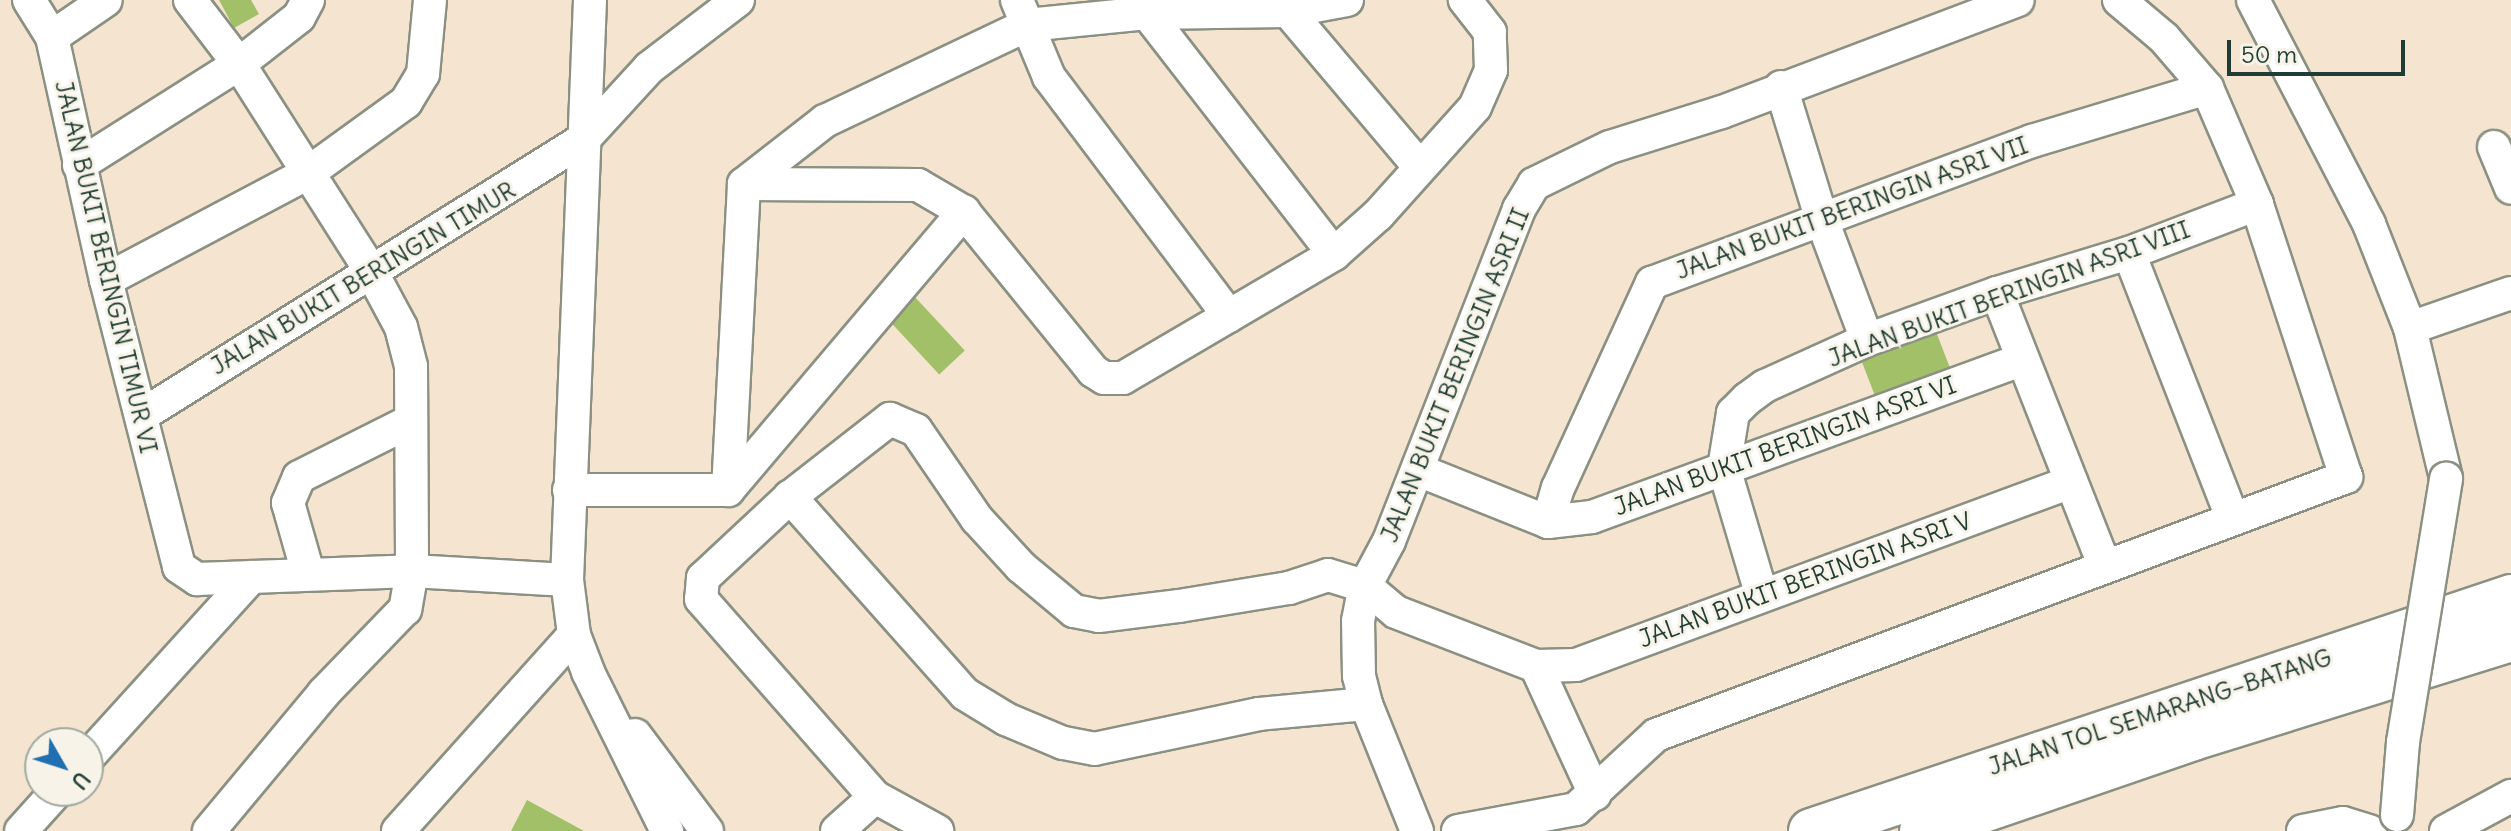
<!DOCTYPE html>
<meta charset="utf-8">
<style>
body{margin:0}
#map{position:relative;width:2511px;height:831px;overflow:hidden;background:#f5e5d0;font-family:Delius,sans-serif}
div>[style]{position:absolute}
.green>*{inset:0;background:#a2c068;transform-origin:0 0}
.roads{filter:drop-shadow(2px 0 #8a9182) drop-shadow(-2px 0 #8a9182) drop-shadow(0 2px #8a9182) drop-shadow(0 -2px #8a9182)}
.minor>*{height:32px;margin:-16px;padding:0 16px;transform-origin:16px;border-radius:16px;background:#fff}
.highway>*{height:44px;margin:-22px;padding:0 22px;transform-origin:22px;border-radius:22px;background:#fff}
.bridges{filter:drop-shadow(2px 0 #8a9182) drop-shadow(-2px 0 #8a9182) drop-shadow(0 2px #8a9182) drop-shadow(0 -2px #8a9182)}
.minor-bridge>*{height:32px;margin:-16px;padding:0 16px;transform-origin:16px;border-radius:16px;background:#fff}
span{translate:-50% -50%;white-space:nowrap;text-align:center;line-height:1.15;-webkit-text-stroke:6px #f7f3e8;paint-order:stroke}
.street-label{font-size:24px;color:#1f3d34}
.north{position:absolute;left:24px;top:727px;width:80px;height:80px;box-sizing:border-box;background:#f7f3e8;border:2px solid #a1aaa0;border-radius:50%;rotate:129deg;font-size:22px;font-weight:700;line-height:32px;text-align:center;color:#1f3d34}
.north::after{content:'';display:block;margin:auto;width:28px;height:36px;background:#1f6fb2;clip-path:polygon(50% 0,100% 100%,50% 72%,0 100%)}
.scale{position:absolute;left:2227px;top:40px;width:178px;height:36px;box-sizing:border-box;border:4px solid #1f3d34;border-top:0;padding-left:10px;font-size:24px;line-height:28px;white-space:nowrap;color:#1f3d34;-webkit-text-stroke:6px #f7f3e8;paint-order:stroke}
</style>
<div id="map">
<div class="green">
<i style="clip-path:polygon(219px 0,251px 0,259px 14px,234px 28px)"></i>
<i style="left:913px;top:295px;width:76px;height:35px;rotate:47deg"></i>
<i style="left:1935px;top:329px;width:51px;height:80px;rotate:69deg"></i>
<i style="clip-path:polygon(527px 800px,584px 831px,511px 831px)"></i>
</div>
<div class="roads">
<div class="minor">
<i style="left:29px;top:0;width:44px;rotate:58.1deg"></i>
<i style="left:52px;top:37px;width:249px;rotate:77.5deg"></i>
<i style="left:106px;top:280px;width:296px;rotate:75.7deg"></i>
<i style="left:179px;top:567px;width:22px;rotate:34deg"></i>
<i style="left:197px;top:579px;width:215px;rotate:-2.1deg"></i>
<i style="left:412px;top:571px;width:155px;rotate:3.3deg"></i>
<i style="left:190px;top:0;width:81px;rotate:52.6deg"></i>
<i style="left:239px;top:64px;width:248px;rotate:57.5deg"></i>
<i style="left:372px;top:273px;width:61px;rotate:61.8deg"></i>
<i style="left:401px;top:327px;width:40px;rotate:75.6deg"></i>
<i style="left:411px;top:366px;width:205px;rotate:89.7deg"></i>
<i style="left:412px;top:571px;width:39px;rotate:100deg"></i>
<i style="left:405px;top:609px;width:117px;rotate:134deg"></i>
<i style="left:324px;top:693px;width:180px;rotate:129.8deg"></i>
<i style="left:590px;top:0;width:580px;rotate:92.27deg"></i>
<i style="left:567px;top:580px;width:55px;rotate:82.7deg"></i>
<i style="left:574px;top:635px;width:40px;rotate:69deg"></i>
<i style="left:588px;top:672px;width:178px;rotate:63.6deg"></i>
<i style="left:1017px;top:0;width:83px;rotate:67.4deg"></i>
<i style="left:1049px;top:77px;width:299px;rotate:53deg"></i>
<i style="left:2253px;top:0;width:252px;rotate:62.6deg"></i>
<i style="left:2369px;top:224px;width:112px;rotate:68.5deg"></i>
<i style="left:2410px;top:328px;width:154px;rotate:76.5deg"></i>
<i style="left:1288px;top:11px;width:204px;rotate:49.8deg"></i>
<i style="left:1147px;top:13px;width:305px;rotate:52.2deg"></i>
<i style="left:52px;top:37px;width:65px;rotate:-34.4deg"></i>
<i style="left:1781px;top:87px;width:139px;rotate:72.9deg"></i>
<i style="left:1822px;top:220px;width:128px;rotate:69.4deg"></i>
<i style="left:2494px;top:147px;width:44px;rotate:67.5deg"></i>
<i style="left:79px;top:165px;width:189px;rotate:-32.3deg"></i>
<i style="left:239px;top:64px;width:76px;rotate:-38.1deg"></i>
<i style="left:299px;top:17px;width:19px;rotate:-62deg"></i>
<i style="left:744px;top:184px;width:174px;rotate:0.3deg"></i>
<i style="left:918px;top:185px;width:53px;rotate:30.4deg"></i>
<i style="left:964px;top:212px;width:205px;rotate:50.9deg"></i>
<i style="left:1093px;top:371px;width:13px;rotate:32deg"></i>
<i style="left:1104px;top:378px;width:19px"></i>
<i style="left:1123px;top:378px;width:245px;rotate:-30.4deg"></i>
<i style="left:1334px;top:254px;width:59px;rotate:-41.6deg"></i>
<i style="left:1378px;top:215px;width:145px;rotate:-48.1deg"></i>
<i style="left:1475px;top:107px;width:40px;rotate:-66.6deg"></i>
<i style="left:1491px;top:70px;width:38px;rotate:-92deg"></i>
<i style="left:1490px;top:32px;width:41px;rotate:-128deg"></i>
<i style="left:2129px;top:253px;width:283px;rotate:68.7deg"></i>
<i style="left:106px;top:280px;width:229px;rotate:-27.9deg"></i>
<i style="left:308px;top:173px;width:121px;rotate:-35.9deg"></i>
<i style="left:406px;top:102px;width:33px;rotate:-59deg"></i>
<i style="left:423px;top:74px;width:74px;rotate:-84.6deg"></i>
<i style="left:1997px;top:293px;width:292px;rotate:68.5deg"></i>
<i style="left:2410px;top:328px;width:107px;rotate:-19.1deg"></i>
<i style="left:142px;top:415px;width:521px;rotate:-31.98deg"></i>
<i style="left:584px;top:139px;width:96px;rotate:-47.5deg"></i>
<i style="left:649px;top:68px;width:112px;rotate:-37.4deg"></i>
<i style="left:1418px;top:470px;width:140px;rotate:21.8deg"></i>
<i style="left:1548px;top:522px;width:35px;rotate:-74deg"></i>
<i style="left:1558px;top:488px;width:226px;rotate:-65.4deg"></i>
<i style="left:1652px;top:283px;width:406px;rotate:-20.5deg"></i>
<i style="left:2032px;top:141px;width:183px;rotate:-16.8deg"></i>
<i style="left:569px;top:490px;width:159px"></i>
<i style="left:728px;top:490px;width:306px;rotate:-87deg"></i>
<i style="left:744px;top:184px;width:103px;rotate:-37.9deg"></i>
<i style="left:825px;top:121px;width:224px;rotate:-25.4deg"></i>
<i style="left:1027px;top:25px;width:121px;rotate:-5.7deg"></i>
<i style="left:1147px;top:13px;width:141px;rotate:-0.8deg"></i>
<i style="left:1288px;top:11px;width:60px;rotate:-10.6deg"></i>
<i style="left:728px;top:490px;width:365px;rotate:-49.7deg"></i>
<i style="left:790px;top:497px;width:119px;rotate:137deg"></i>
<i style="left:703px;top:578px;width:21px;rotate:95deg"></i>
<i style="left:701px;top:599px;width:264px;rotate:48.7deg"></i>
<i style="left:875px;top:797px;width:71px;rotate:28.7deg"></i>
<i style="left:1548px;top:522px;width:44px;rotate:-6.5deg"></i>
<i style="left:1592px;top:517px;width:456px;rotate:-20.1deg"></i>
<i style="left:308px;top:573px;width:73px;rotate:-105.9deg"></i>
<i style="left:288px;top:503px;width:28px;rotate:-67deg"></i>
<i style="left:299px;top:477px;width:123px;rotate:-26.6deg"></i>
<i style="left:1761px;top:593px;width:130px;rotate:-106.5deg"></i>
<i style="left:1724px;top:468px;width:56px;rotate:-80.7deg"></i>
<i style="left:1733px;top:413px;width:20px;rotate:-45deg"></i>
<i style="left:1747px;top:399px;width:22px;rotate:-36deg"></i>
<i style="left:1765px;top:386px;width:112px;rotate:-24.3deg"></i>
<i style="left:1867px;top:340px;width:138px;rotate:-19.9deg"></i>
<i style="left:1997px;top:293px;width:138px;rotate:-16.9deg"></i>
<i style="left:2129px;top:253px;width:137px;rotate:-20.9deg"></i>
<i style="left:1536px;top:666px;width:40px;rotate:-1.4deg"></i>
<i style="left:1576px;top:665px;width:528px;rotate:-20.29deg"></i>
<i style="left:1366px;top:704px;width:107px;rotate:174.7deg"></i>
<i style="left:1259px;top:714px;width:168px;rotate:168deg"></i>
<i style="left:1095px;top:749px;width:33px;rotate:-169deg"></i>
<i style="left:1063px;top:743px;width:62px;rotate:-157.2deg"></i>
<i style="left:1006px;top:719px;width:48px;rotate:-148.6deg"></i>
<i style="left:965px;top:694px;width:264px;rotate:-131.6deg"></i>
<i style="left:790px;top:497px;width:127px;rotate:-38deg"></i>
<i style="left:890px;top:419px;width:28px;rotate:23deg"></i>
<i style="left:916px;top:430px;width:108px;rotate:55.6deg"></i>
<i style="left:977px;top:519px;width:65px;rotate:47.5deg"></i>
<i style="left:1021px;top:567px;width:69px;rotate:39.7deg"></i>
<i style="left:1074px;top:611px;width:25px;rotate:11deg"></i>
<i style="left:1099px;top:616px;width:81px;rotate:-7.1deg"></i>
<i style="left:1179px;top:606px;width:111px;rotate:-9.3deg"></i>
<i style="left:1289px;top:588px;width:41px;rotate:-18.4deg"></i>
<i style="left:1328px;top:575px;width:39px;rotate:17deg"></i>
<i style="left:1365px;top:586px;width:40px;rotate:40deg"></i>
<i style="left:1396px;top:612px;width:150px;rotate:21.1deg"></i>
<i style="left:1536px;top:666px;width:141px;rotate:65.3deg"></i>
<i style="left:635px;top:735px;width:120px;rotate:53.1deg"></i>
<i style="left:88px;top:757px;width:243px;rotate:-47.8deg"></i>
<i style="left:21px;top:831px;width:54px;rotate:-48deg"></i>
<i style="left:398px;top:831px;width:263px;rotate:-48.1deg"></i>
<i style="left:837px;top:831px;width:51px;rotate:-41.8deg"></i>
<i style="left:1417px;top:831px;width:137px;rotate:-111.9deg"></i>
<i style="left:1366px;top:704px;width:29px;rotate:-104deg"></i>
<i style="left:1359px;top:676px;width:55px;rotate:-91deg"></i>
<i style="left:1358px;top:621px;width:36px;rotate:-79deg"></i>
<i style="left:1365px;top:586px;width:51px;rotate:-61.9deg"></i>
<i style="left:1389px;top:541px;width:357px;rotate:-68.6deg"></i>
<i style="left:1519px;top:209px;width:29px;rotate:-59deg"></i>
<i style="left:1534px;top:184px;width:85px;rotate:-26deg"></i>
<i style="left:1610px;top:147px;width:117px;rotate:-17.4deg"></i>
<i style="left:1722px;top:112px;width:316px;rotate:-20.7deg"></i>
<i style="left:1458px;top:831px;width:120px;rotate:-10.6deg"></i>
<i style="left:1576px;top:809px;width:109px;rotate:-42.8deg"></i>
<i style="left:1656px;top:735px;width:737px;rotate:-20.5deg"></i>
<i style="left:2346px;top:477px;width:287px;rotate:-108.1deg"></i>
<i style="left:2257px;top:204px;width:126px;rotate:-113.3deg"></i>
<i style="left:2207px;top:88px;width:66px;rotate:-130.7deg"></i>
<i style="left:2164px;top:38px;width:59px;rotate:-139.8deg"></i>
<i style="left:2303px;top:831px;width:41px;rotate:-11.3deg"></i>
<i style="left:2343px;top:823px;width:28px;rotate:17deg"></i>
<i style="left:2446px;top:831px;width:74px;rotate:-28.3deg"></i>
</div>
<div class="highway">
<i style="left:1811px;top:831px;width:738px;rotate:-18.48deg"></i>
<i style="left:1922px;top:831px;width:287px;rotate:-18.9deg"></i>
<i style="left:2193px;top:738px;width:333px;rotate:-17.3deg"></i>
</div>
</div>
<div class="bridges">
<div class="minor-bridge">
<i style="left:2397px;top:815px;width:73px;rotate:-85.3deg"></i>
<i style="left:2403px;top:742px;width:267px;rotate:-80.7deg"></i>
</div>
</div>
<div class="street-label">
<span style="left:1852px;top:208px;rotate:-20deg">JALAN BUKIT BERINGIN ASRI VII</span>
<span style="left:106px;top:267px;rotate:77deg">JALAN BUKIT BERINGIN TIMUR VI</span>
<span style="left:363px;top:278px;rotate:-31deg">JALAN BUKIT BERINGIN TIMUR</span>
<span style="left:2009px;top:294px;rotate:-20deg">JALAN BUKIT BERINGIN ASRI VIII</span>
<span style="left:1455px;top:375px;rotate:-68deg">JALAN BUKIT BERINGIN ASRI II</span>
<span style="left:1785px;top:446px;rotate:-20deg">JALAN BUKIT BERINGIN ASRI VI</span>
<span style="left:1805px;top:580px;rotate:-20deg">JALAN BUKIT BERINGIN ASRI V</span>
<span style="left:2160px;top:712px;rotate:-18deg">JALAN TOL SEMARANG–BATANG</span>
</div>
<div class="north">U</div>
<div class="scale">50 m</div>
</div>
